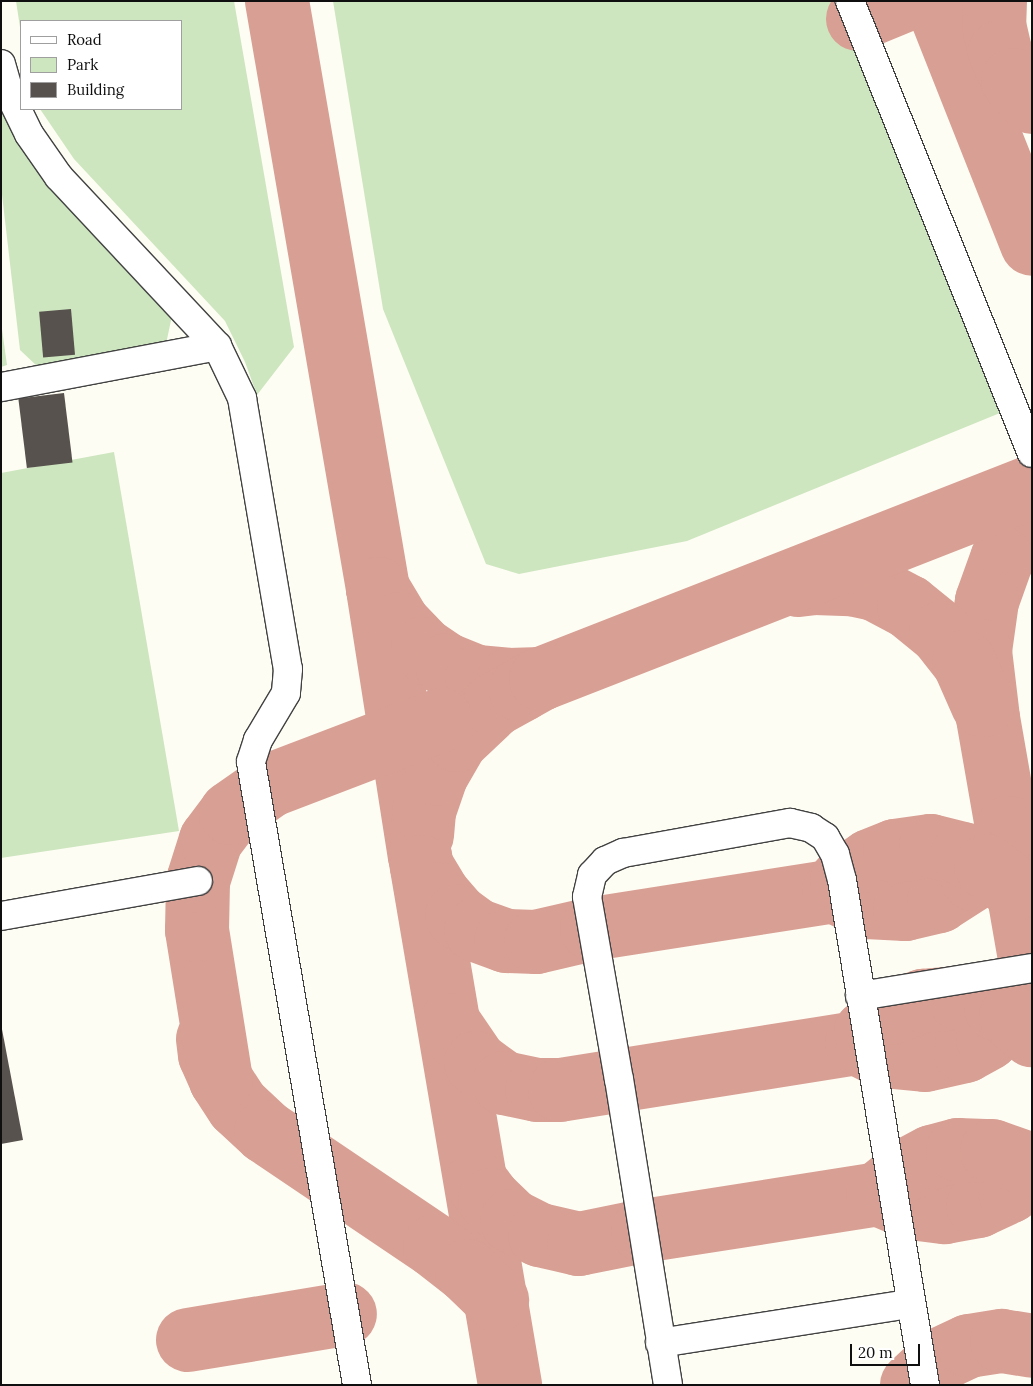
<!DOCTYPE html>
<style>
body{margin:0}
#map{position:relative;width:1033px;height:1386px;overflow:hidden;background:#fefdf3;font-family:Lora,serif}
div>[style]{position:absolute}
.green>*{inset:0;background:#cde6bf}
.taxiway>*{height:64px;margin:-32px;padding:0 32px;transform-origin:32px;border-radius:32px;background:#d89f94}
.building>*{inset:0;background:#57524d;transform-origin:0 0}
.roads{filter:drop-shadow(1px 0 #424242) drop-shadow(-1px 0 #424242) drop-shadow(0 1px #424242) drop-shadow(0 -1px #424242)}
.minor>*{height:28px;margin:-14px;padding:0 14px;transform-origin:14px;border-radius:14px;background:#fff}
span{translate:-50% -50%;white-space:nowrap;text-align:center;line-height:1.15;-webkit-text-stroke:5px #fff;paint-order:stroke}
.frame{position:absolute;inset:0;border:2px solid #0f0f0f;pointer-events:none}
.legend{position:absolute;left:20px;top:20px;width:162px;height:90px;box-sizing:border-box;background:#fff;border:1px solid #9f9f9f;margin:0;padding:6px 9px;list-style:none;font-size:15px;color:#0f0f0f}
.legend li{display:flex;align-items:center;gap:10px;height:25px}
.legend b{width:25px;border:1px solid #9f9f9f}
.scale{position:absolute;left:850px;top:1344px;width:70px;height:22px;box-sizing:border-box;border:2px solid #0f0f0f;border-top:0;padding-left:6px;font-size:15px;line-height:18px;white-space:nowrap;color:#0f0f0f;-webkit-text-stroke:4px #fff;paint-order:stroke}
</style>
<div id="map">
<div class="green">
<i style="clip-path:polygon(16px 1px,234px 1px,294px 347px,257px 395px,245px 362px,225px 321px,74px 159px,40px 109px,181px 109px,181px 21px,21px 21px,21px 34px)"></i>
<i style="clip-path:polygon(333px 1px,837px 1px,1000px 413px,687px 541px,519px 574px,486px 564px,383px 309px)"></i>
<i style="clip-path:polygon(1px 110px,26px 153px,173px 311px,166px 344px,38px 367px,20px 350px,1px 186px)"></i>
<i style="clip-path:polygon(1px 322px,7px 365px,1px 367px)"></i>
<i style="clip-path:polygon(114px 452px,179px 831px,1px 858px,1px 473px)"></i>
</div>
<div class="taxiway">
<i style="left:277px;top:1px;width:597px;rotate:80.25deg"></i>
<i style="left:378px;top:589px;width:270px;rotate:81.1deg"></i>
<i style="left:420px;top:856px;width:537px;rotate:80.34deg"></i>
<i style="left:936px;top:1px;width:261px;rotate:68.4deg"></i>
<i style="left:995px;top:1px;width:24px;rotate:92deg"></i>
<i style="left:994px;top:25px;width:28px;rotate:77deg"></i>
<i style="left:1000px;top:52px;width:31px;rotate:65deg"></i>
<i style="left:1013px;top:80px;width:29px;rotate:49deg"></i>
<i style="left:858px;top:19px;width:48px;rotate:-22.2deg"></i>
<i style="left:1032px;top:516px;width:52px;rotate:124.9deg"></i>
<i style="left:1002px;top:559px;width:45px;rotate:109.7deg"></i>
<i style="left:987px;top:601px;width:50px;rotate:98deg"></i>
<i style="left:980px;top:651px;width:67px;rotate:83.2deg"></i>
<i style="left:988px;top:718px;width:257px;rotate:80.1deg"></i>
<i style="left:798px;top:585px;width:17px;rotate:-7deg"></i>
<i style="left:815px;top:583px;width:36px;rotate:2deg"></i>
<i style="left:851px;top:584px;width:25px;rotate:12deg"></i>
<i style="left:875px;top:589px;width:38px;rotate:28deg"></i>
<i style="left:909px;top:607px;width:41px;rotate:39.1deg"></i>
<i style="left:941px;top:633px;width:37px;rotate:52deg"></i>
<i style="left:964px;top:662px;width:47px;rotate:66.2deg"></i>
<i style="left:378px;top:589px;width:41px;rotate:59deg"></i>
<i style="left:399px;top:624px;width:35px;rotate:46deg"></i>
<i style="left:423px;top:649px;width:29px;rotate:34deg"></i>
<i style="left:447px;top:665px;width:32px;rotate:22deg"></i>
<i style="left:477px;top:677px;width:32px;rotate:5deg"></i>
<i style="left:509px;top:680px;width:32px;rotate:-2deg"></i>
<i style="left:422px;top:835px;width:24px;rotate:-85deg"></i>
<i style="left:424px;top:811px;width:39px;rotate:-71deg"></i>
<i style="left:437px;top:774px;width:39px;rotate:-60deg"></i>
<i style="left:457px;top:740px;width:51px;rotate:-43.4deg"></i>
<i style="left:494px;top:705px;width:31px;rotate:-29deg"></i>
<i style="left:521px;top:690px;width:23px;rotate:-29deg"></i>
<i style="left:541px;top:679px;width:527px;rotate:-21.36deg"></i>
<i style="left:422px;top:867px;width:31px;rotate:59deg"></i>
<i style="left:438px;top:894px;width:29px;rotate:49deg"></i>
<i style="left:457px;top:916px;width:24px;rotate:36deg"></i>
<i style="left:476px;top:930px;width:32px;rotate:20deg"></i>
<i style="left:506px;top:941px;width:30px;rotate:2deg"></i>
<i style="left:536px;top:942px;width:57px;rotate:-13.1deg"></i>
<i style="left:592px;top:929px;width:245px;rotate:-8.9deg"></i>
<i style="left:834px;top:891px;width:37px;rotate:26deg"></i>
<i style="left:867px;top:907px;width:38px;rotate:3deg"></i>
<i style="left:905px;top:909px;width:35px;rotate:-13deg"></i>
<i style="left:939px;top:901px;width:40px;rotate:-32.9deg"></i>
<i style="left:973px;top:879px;width:18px;rotate:-45deg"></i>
<i style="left:986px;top:866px;width:44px;rotate:-59.9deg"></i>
<i style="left:834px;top:891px;width:14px;rotate:-54deg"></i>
<i style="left:842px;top:880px;width:34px;rotate:-34deg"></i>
<i style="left:870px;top:861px;width:27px;rotate:-22deg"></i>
<i style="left:895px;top:851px;width:36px;rotate:-8deg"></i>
<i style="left:931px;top:846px;width:33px;rotate:14deg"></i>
<i style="left:963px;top:854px;width:26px;rotate:28deg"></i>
<i style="left:986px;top:866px;width:37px;rotate:38deg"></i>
<i style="left:450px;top:1025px;width:46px;rotate:55.6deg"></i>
<i style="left:476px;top:1063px;width:34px;rotate:36deg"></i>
<i style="left:504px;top:1083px;width:34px;rotate:12deg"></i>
<i style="left:537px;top:1090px;width:23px"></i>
<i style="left:560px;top:1090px;width:301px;rotate:-9deg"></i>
<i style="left:857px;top:1043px;width:29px;rotate:27deg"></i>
<i style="left:883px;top:1056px;width:42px;rotate:5.4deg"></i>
<i style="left:925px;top:1060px;width:41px;rotate:-12.7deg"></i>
<i style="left:965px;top:1051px;width:26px;rotate:-29deg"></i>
<i style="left:988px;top:1038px;width:31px;rotate:-42deg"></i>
<i style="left:1011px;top:1017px;width:40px;rotate:-58deg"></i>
<i style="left:208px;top:1039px;width:16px;rotate:83deg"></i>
<i style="left:210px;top:1055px;width:27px;rotate:66deg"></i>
<i style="left:221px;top:1080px;width:31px;rotate:57deg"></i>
<i style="left:238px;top:1106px;width:38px;rotate:43deg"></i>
<i style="left:266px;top:1132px;width:204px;rotate:34deg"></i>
<i style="left:435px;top:1246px;width:41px;rotate:38deg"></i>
<i style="left:467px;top:1271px;width:42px;rotate:44deg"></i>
<i style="left:857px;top:1043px;width:14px;rotate:-51deg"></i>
<i style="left:866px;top:1032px;width:31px;rotate:-37deg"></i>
<i style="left:891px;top:1013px;width:34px;rotate:-21deg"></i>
<i style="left:923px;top:1001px;width:36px;rotate:-5deg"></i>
<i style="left:959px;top:998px;width:38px;rotate:15deg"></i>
<i style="left:996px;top:1008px;width:17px;rotate:31deg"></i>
<i style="left:1011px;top:1017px;width:28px;rotate:41deg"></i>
<i style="left:221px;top:1080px;width:152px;rotate:-99.1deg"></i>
<i style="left:197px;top:930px;width:49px;rotate:-88.8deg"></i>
<i style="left:198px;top:881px;width:43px;rotate:-72.4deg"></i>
<i style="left:211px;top:840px;width:34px;rotate:-53deg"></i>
<i style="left:231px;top:813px;width:49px;rotate:-35deg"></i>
<i style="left:271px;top:785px;width:182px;rotate:-20.9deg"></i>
<i style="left:477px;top:1183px;width:21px;rotate:53deg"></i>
<i style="left:490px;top:1200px;width:30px;rotate:44deg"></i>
<i style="left:512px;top:1221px;width:31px;rotate:27deg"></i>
<i style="left:540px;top:1235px;width:40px;rotate:13deg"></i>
<i style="left:579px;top:1244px;width:65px;rotate:-11.5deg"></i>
<i style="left:643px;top:1231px;width:238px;rotate:-8.9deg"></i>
<i style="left:878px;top:1194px;width:36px;rotate:23deg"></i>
<i style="left:911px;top:1208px;width:34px;rotate:7deg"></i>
<i style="left:945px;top:1212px;width:34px;rotate:-10deg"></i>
<i style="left:978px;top:1206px;width:35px;rotate:-25deg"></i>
<i style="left:1010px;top:1191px;width:30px;rotate:-42deg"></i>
<i style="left:878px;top:1194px;width:40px;rotate:-39deg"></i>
<i style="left:909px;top:1169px;width:26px;rotate:-28deg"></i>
<i style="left:932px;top:1157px;width:27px;rotate:-15deg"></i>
<i style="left:958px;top:1150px;width:34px;rotate:2deg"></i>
<i style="left:992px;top:1151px;width:42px;rotate:19.3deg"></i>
<i style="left:188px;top:1340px;width:159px;rotate:-9.4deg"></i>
<i style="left:912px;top:1385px;width:37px;rotate:-43deg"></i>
<i style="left:939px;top:1360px;width:33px;rotate:-25deg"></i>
<i style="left:969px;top:1346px;width:33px;rotate:-9deg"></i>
<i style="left:1002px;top:1341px;width:30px;rotate:9deg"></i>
</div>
<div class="building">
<i style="left:71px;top:309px;width:46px;height:32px;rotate:85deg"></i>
<i style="left:64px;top:393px;width:70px;height:46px;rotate:83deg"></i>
<i style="clip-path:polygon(1px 1024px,23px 1140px,1px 1144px)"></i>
</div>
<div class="roads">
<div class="minor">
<i style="left:850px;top:1px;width:487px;rotate:68.1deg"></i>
<i style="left:1px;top:64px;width:32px;rotate:74deg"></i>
<i style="left:10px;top:95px;width:43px;rotate:64deg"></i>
<i style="left:29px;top:134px;width:52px;rotate:55.1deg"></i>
<i style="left:59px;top:177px;width:231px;rotate:46.9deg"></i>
<i style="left:217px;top:346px;width:58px;rotate:64.3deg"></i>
<i style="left:242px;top:398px;width:275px;rotate:80.4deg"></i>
<i style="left:288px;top:669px;width:24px;rotate:95deg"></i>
<i style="left:286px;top:693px;width:55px;rotate:120.8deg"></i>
<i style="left:258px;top:740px;width:23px;rotate:108deg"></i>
<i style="left:251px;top:762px;width:632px;rotate:80.34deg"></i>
<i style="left:1px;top:387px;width:220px;rotate:-10.7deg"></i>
<i style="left:1px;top:916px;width:200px;rotate:-10.1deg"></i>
<i style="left:860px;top:996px;width:174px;rotate:-9.2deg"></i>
<i style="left:660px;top:1343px;width:253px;rotate:-8.9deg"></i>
<i style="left:668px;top:1385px;width:309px;rotate:-99.1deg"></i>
<i style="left:619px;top:1080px;width:186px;rotate:-99.9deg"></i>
<i style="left:587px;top:897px;width:23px;rotate:-77deg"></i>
<i style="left:592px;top:875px;width:19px;rotate:-47deg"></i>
<i style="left:605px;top:861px;width:20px;rotate:-24deg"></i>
<i style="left:623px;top:853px;width:170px;rotate:-10.2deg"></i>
<i style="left:790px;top:823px;width:22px;rotate:13deg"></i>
<i style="left:811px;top:828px;width:17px;rotate:33deg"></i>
<i style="left:825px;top:837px;width:20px;rotate:60deg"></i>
<i style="left:835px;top:854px;width:27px;rotate:75deg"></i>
<i style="left:842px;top:880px;width:512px;rotate:80.67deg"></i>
</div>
</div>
<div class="frame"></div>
<ul class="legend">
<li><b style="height:6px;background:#fff"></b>Road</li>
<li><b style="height:14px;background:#cde6bf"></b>Park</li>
<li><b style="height:14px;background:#57524d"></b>Building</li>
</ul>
<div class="scale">20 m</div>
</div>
